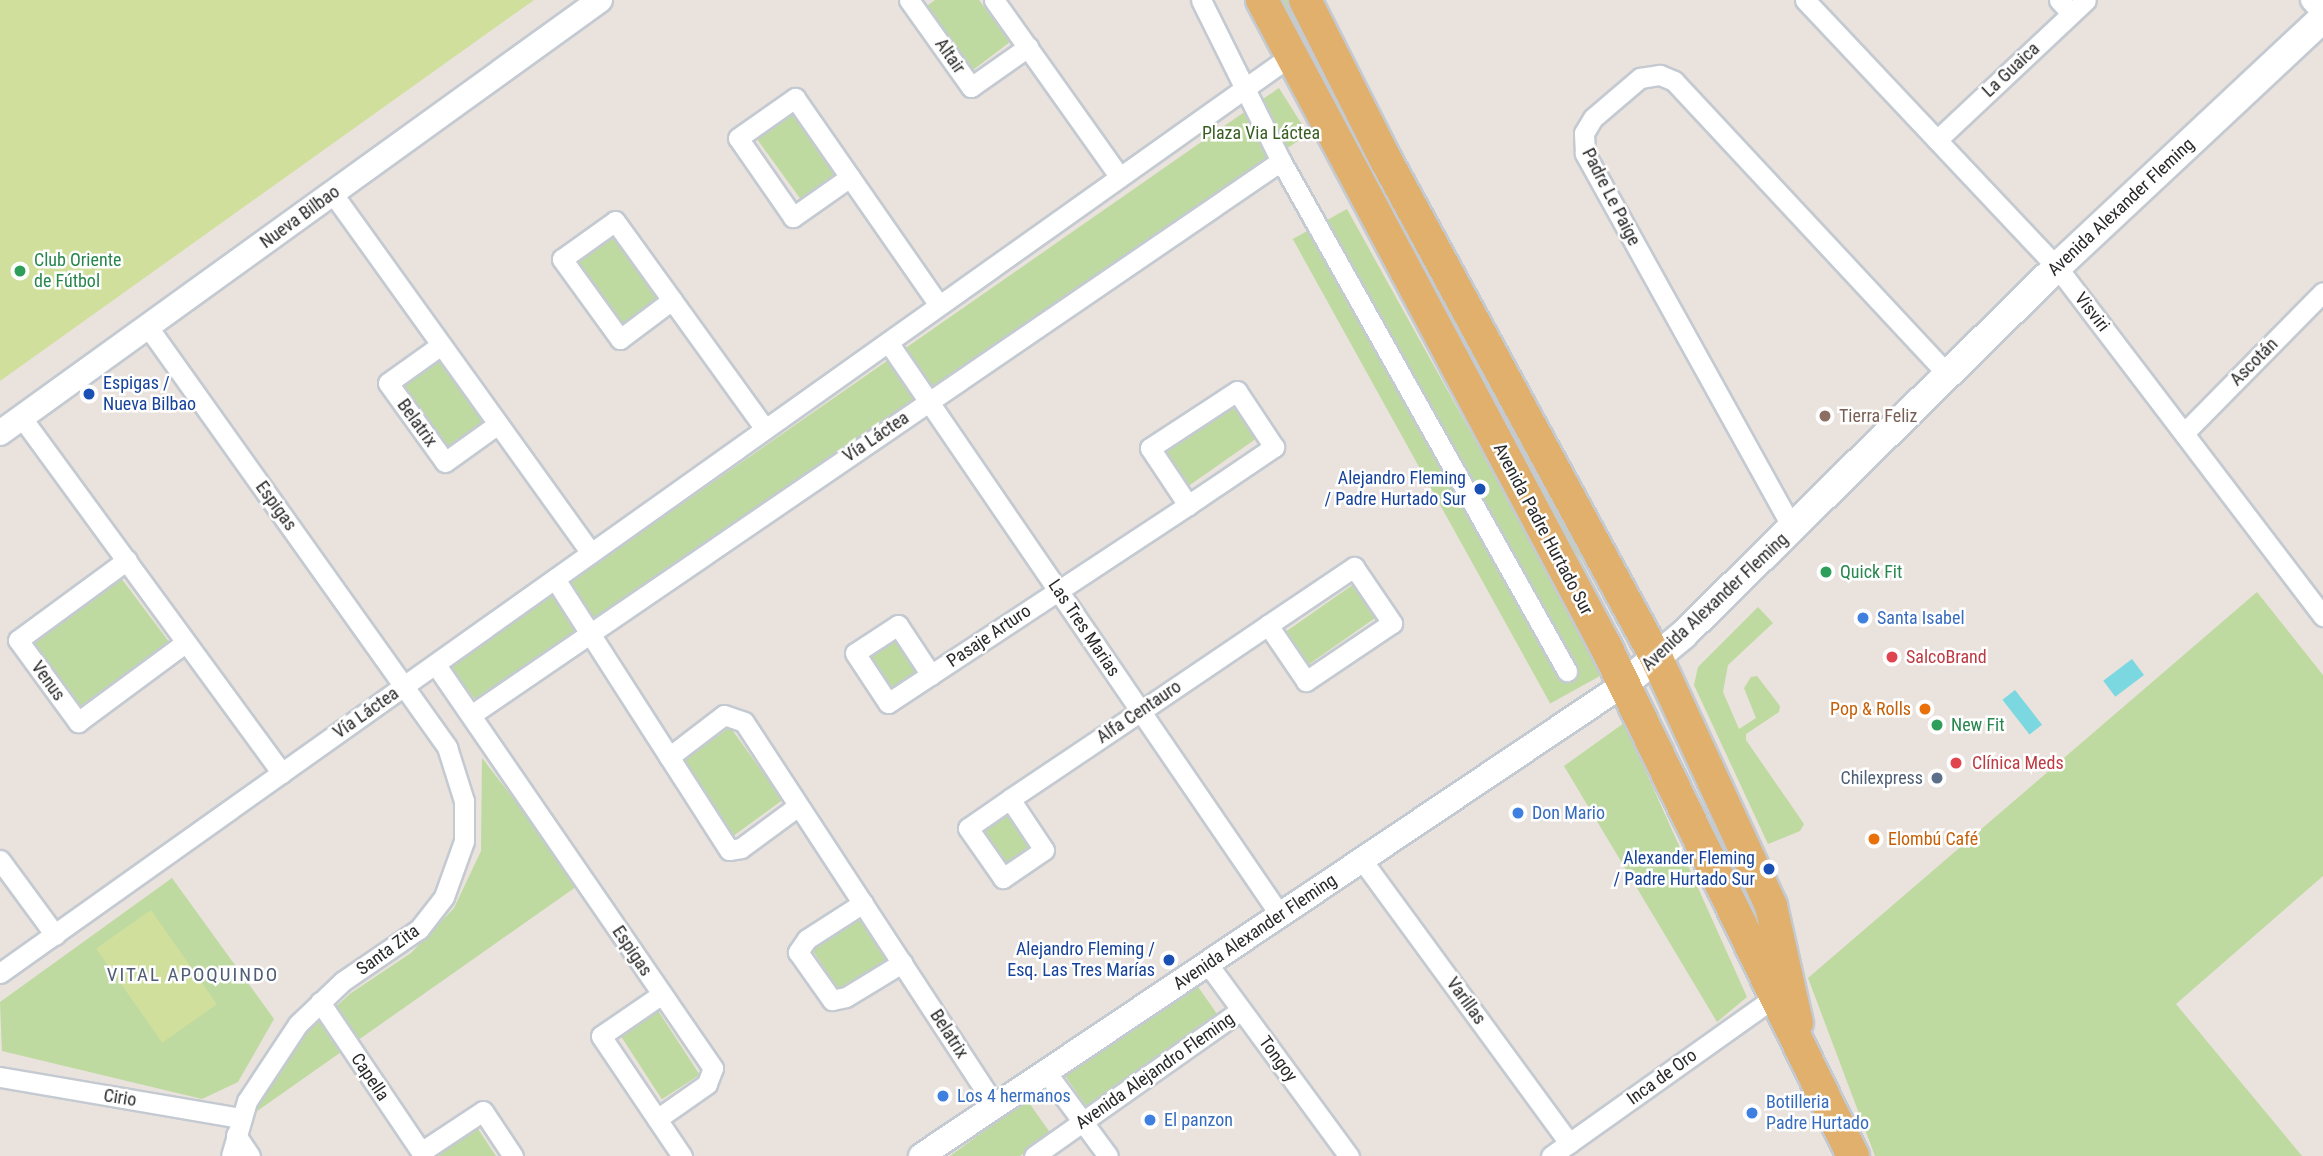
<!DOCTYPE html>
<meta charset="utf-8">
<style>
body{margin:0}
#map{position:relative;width:2323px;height:1156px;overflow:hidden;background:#eae2dd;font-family:"Roboto Condensed",sans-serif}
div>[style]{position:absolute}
.green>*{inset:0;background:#bedaa0;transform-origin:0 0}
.pitch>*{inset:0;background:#d0e09c;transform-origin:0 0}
.water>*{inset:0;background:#7cd8e0;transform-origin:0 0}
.roads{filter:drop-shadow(2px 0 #c4cad1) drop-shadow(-2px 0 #c4cad1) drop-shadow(0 2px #c4cad1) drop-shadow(0 -2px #c4cad1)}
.minor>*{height:19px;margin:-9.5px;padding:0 9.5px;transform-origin:9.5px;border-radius:9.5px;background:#fff}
.tertiary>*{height:24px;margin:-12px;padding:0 12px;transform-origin:12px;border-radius:12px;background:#fff}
.secondary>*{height:28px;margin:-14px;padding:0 14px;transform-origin:14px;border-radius:14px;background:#fff}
.primary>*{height:32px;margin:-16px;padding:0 16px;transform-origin:16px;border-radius:16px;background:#e0b06c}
.dots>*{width:19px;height:19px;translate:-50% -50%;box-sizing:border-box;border:4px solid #fff;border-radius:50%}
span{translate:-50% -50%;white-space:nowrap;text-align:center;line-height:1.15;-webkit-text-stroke:5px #fff;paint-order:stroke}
.street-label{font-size:18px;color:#292929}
.park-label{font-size:18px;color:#395e22}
.leisure-label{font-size:18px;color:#27864d}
.left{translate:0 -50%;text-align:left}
.transit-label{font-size:18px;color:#164399}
.right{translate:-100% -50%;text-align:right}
.education-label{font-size:18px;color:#785e54}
.shop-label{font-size:18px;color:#366cbe}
.health-label{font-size:18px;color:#be3a42}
.food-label{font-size:18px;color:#c56008}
.service-label{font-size:18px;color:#4e5e75}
.neighbourhood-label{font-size:19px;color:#4f5d75;letter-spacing:2px}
</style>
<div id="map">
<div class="green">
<i style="clip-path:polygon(935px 0,979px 0,1010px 42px,973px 70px,927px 6px)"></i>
<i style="clip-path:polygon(1275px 0,1294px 0,1624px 623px,1620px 628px,1581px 559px,1544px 506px)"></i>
<i style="clip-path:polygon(1279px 88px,1308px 134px,478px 703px,449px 666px)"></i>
<i style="left:792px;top:109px;width:79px;height:46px;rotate:54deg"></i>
<i style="left:1347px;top:209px;width:531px;height:62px;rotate:61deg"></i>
<i style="left:613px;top:234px;width:79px;height:46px;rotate:54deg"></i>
<i style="left:439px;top:359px;width:79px;height:45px;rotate:53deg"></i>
<i style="left:1233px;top:406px;width:40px;height:82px;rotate:55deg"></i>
<i style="left:118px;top:574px;width:85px;height:109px;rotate:53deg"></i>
<i style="left:1354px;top:584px;width:40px;height:83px;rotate:55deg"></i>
<i style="clip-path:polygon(2257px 592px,2323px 675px,2323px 876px,2176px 1004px,2302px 1156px,1875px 1156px,1808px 978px)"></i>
<i style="clip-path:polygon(1758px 607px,1773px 623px,1728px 665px,1723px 692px,1739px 729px,1756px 718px,1744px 688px,1751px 677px,1757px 676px,1780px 706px,1779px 712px,1746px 734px,1746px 740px,1804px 824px,1800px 831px,1768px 844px,1694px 685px,1698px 667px)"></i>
<i style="left:895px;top:639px;width:41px;height:32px;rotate:56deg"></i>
<i style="clip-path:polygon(1659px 714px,1699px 804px,1735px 854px,1778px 968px,1654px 717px)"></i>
<i style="clip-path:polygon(1624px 723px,1747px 997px,1717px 1022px,1564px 766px)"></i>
<i style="left:730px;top:727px;width:90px;height:64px;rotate:54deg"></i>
<i style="clip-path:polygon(482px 758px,580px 884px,246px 1119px,268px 1075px,301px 1038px,351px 993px,411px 953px,454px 908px,481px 851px)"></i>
<i style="left:1011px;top:812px;width:41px;height:32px;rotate:56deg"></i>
<i style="clip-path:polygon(172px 878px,274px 1019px,238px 1082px,202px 1099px,2px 1051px,0 1002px)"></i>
<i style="left:862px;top:916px;width:53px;height:60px;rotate:57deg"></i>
<i style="left:1194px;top:981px;width:42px;height:160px;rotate:55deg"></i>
<i style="left:655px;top:1006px;width:82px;height:45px;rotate:57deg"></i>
<i style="clip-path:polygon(1027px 1100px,1051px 1134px,1020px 1156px,950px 1156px)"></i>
<i style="clip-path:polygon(478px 1129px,496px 1156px,437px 1156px)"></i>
</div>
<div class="pitch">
<i style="clip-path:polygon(0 0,534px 0,0 381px)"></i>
<i style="left:151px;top:910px;width:115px;height:67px;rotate:55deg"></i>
</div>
<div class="water">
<i style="left:2132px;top:659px;width:20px;height:36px;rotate:53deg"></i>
<i style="left:2015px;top:690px;width:44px;height:16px;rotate:52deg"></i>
</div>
<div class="roads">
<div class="minor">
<i style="left:909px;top:0;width:107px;rotate:54.5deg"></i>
<i style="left:971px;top:87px;width:70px;rotate:-35.1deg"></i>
<i style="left:994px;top:0;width:217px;rotate:54.6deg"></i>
<i style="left:1201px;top:0;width:180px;rotate:63.6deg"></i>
<i style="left:1281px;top:161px;width:585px;rotate:60.72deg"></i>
<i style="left:1805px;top:0;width:367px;rotate:46.7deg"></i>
<i style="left:2057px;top:267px;width:439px;rotate:52.7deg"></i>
<i style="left:2059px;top:0;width:18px;rotate:47deg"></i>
<i style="left:2310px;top:0;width:19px;rotate:47deg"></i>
<i style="left:1937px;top:140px;width:204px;rotate:-43.2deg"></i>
<i style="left:850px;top:177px;width:70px;rotate:144.9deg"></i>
<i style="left:793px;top:217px;width:96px;rotate:-124.8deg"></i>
<i style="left:738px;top:138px;width:70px;rotate:-35.1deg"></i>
<i style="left:795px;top:98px;width:252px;rotate:55.2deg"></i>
<i style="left:333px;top:194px;width:442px;rotate:54.3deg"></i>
<i style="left:615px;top:221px;width:97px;rotate:54.2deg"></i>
<i style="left:672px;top:300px;width:65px;rotate:143.1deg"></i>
<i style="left:620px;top:339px;width:99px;rotate:-125.9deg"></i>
<i style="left:562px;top:259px;width:65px;rotate:-35.6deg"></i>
<i style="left:672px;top:300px;width:159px;rotate:54.2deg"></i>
<i style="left:148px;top:327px;width:516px;rotate:54.55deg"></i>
<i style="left:447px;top:747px;width:57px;rotate:72.5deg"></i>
<i style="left:464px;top:801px;width:40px;rotate:90deg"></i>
<i style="left:464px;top:841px;width:59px;rotate:109.7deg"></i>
<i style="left:444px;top:897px;width:41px;rotate:128deg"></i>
<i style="left:419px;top:929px;width:92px;rotate:145.6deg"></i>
<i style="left:343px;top:981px;width:62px;rotate:136.3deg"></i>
<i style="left:298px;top:1024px;width:92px;rotate:123.5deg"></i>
<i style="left:247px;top:1101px;width:57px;rotate:106.2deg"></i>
<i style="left:888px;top:342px;width:694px;rotate:55.62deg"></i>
<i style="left:441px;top:345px;width:65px;rotate:144.4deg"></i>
<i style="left:388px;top:383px;width:97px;rotate:54.2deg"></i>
<i style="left:445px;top:462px;width:65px;rotate:-35.6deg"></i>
<i style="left:22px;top:418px;width:440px;rotate:53.8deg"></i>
<i style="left:2186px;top:431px;width:195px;rotate:-45.4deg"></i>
<i style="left:1793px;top:529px;width:430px;rotate:-119deg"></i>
<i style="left:1585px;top:153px;width:20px;rotate:-93deg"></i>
<i style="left:1584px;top:133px;width:17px;rotate:-59deg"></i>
<i style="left:1593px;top:118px;width:62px;rotate:-40.4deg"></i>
<i style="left:1640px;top:78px;width:20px;rotate:-9deg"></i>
<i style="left:1660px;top:75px;width:15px;rotate:23deg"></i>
<i style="left:1674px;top:81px;width:402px;rotate:47deg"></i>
<i style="left:127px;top:560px;width:135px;rotate:143.7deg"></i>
<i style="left:18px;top:640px;width:102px;rotate:53.8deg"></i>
<i style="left:78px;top:722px;width:134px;rotate:-36.5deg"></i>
<i style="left:555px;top:579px;width:322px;rotate:57.3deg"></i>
<i style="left:729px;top:850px;width:12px;rotate:-9deg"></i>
<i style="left:741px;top:848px;width:71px;rotate:-36.4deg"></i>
<i style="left:436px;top:665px;width:489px;rotate:55.5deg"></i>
<i style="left:713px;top:1068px;width:17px;rotate:111deg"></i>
<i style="left:707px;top:1084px;width:61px;rotate:145deg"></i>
<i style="left:931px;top:675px;width:60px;rotate:-123.4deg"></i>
<i style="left:898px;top:625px;width:51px;rotate:146.9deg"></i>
<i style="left:855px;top:653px;width:60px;rotate:56.6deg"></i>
<i style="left:888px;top:703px;width:359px;rotate:-33.4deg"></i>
<i style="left:1188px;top:505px;width:104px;rotate:-34deg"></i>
<i style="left:1274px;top:447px;width:67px;rotate:-123.5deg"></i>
<i style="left:1237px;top:391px;width:104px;rotate:146.8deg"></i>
<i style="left:1150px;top:448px;width:69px;rotate:56.3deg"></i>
<i style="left:471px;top:715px;width:981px;rotate:-34.37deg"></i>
<i style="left:669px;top:757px;width:69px;rotate:-37.4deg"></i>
<i style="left:724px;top:715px;width:21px;rotate:19deg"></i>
<i style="left:744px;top:722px;width:459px;rotate:56.8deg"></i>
<i style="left:1010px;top:799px;width:61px;rotate:56.3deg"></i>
<i style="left:1044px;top:850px;width:50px;rotate:145.7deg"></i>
<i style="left:1003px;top:878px;width:61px;rotate:-125deg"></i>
<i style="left:968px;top:828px;width:51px;rotate:-34.6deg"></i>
<i style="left:1010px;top:799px;width:158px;rotate:-33.9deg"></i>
<i style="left:1141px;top:711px;width:153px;rotate:-34.1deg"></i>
<i style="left:1268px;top:625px;width:104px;rotate:-34deg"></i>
<i style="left:1354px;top:567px;width:68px;rotate:55.8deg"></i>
<i style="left:1392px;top:623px;width:104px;rotate:146deg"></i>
<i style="left:1306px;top:681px;width:68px;rotate:-124.2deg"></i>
<i style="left:0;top:860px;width:93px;rotate:53.7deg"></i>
<i style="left:1362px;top:860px;width:351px;rotate:53.8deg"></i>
<i style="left:863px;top:903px;width:67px;rotate:147.3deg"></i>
<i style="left:807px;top:939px;width:16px;rotate:125deg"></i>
<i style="left:798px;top:952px;width:59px;rotate:54.7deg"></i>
<i style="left:832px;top:1000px;width:14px;rotate:-12deg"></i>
<i style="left:846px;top:997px;width:66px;rotate:-31.3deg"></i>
<i style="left:1207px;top:963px;width:240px;rotate:53.7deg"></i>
<i style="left:0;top:973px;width:1581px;rotate:-35.4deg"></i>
<i style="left:662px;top:994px;width:74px;rotate:145.5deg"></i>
<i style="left:601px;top:1036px;width:145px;rotate:56deg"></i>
<i style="left:320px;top:1002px;width:186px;rotate:56deg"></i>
<i style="left:1046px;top:1072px;width:104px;rotate:53.6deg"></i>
<i style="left:0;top:1077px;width:243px;rotate:9.7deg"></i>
<i style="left:236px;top:1135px;width:25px;rotate:56deg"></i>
<i style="left:421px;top:1152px;width:74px;rotate:-33.5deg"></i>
<i style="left:483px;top:1111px;width:54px;rotate:56.3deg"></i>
<i style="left:1034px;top:1156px;width:253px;rotate:-35.2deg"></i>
<i style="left:1551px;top:1156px;width:272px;rotate:-35.4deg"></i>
</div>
<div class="tertiary">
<i style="left:0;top:433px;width:740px;rotate:-35.82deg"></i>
<i style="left:921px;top:1156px;width:847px;rotate:-33.88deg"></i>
</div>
<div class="secondary">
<i style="left:1624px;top:684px;width:77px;rotate:-39.7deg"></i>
<i style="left:1683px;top:635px;width:525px;rotate:-44.54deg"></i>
<i style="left:2057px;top:267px;width:364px;rotate:-43.1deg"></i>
</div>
<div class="primary">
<i style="left:1262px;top:0;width:731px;rotate:62deg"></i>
<i style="left:1605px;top:645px;width:568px;rotate:64.11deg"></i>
<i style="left:1305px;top:0;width:182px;rotate:63.2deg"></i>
<i style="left:1387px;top:162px;width:566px;rotate:61.49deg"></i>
<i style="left:1657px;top:659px;width:272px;rotate:65.2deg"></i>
<i style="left:1771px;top:906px;width:120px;rotate:77.5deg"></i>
</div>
</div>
<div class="dots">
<i style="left:20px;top:271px;background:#2e9e5b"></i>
<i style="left:89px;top:394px;background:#1a4fb4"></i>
<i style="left:1825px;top:416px;background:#8d6e63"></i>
<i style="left:1480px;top:489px;background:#1a4fb4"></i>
<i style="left:1826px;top:572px;background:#2e9e5b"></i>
<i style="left:1863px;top:618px;background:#3f7fe0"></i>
<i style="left:1892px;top:657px;background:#e0444e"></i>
<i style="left:1925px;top:709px;background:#e8710a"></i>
<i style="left:1937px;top:725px;background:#2e9e5b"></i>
<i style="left:1956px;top:763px;background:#e0444e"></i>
<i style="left:1937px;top:778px;background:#5c6f8a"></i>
<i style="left:1518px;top:813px;background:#3f7fe0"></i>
<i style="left:1874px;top:839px;background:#e8710a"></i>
<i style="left:1769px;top:869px;background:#1a4fb4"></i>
<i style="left:1169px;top:960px;background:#1a4fb4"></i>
<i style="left:943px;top:1096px;background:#3f7fe0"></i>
<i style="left:1752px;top:1113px;background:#3f7fe0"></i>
<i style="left:1150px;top:1120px;background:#3f7fe0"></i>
</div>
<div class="street-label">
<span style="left:950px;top:56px;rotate:55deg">Altair</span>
<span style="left:2011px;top:70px;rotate:-43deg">La Guaica</span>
<span style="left:1611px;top:197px;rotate:63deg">Padre Le Paige</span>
<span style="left:2121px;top:207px;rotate:-43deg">Avenida Alexander Fleming</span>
<span style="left:300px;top:217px;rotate:-36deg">Nueva Bilbao</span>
<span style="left:2092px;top:312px;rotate:52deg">Visviri</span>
<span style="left:2254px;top:362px;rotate:-45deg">Ascotán</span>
<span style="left:417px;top:423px;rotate:54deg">Belatrix</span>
<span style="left:876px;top:437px;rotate:-34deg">Vía Láctea</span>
<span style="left:276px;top:506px;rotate:54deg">Espigas</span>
<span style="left:1543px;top:529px;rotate:62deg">Avenida Padre Hurtado Sur</span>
<span style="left:1715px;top:602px;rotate:-43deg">Avenida Alexander Fleming</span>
<span style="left:1084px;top:628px;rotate:56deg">Las Tres Marias</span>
<span style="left:989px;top:636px;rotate:-34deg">Pasaje Arturo</span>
<span style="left:48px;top:681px;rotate:54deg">Venus</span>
<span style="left:1139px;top:712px;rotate:-34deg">Alfa Centauro</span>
<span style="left:366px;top:713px;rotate:-35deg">Vía Láctea</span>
<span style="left:1255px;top:932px;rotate:-34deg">Avenida Alexander Fleming</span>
<span style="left:388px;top:950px;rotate:-36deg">Santa Zita</span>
<span style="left:632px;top:951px;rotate:56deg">Espigas</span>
<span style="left:1466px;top:1001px;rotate:54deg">Varillas</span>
<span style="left:949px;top:1034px;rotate:57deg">Belatrix</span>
<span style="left:1278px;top:1059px;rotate:54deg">Tongoy</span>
<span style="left:1155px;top:1071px;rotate:-35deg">Avenida Alejandro Fleming</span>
<span style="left:370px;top:1077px;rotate:56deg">Capella</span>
<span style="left:1662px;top:1077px;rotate:-36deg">Inca de Oro</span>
<span style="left:120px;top:1098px;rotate:9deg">Cirio</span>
</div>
<div class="park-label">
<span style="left:1261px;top:133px">Plaza Via Láctea</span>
</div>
<div class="leisure-label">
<span class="left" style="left:34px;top:271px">Club Oriente<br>de Fútbol</span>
<span class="left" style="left:1840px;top:572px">Quick Fit</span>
<span class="left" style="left:1951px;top:725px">New Fit</span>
</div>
<div class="transit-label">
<span class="left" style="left:103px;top:394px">Espigas /<br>Nueva Bilbao</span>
<span class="right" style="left:1466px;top:489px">Alejandro Fleming<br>/ Padre Hurtado Sur</span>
<span class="right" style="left:1755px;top:869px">Alexander Fleming<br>/ Padre Hurtado Sur</span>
<span class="right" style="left:1155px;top:960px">Alejandro Fleming /<br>Esq. Las Tres Marías</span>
</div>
<div class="education-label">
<span class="left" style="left:1839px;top:416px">Tierra Feliz</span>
</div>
<div class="shop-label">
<span class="left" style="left:1877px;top:618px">Santa Isabel</span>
<span class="left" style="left:1532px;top:813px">Don Mario</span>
<span class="left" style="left:957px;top:1096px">Los 4 hermanos</span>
<span class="left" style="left:1766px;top:1113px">Botilleria<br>Padre Hurtado</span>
<span class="left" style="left:1164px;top:1120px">El panzon</span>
</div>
<div class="health-label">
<span class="left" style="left:1906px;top:657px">SalcoBrand</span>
<span class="left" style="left:1972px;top:763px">Clínica Meds</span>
</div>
<div class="food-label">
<span class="right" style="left:1911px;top:709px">Pop &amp; Rolls</span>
<span class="left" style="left:1888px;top:839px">Elombú Café</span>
</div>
<div class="service-label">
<span class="right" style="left:1923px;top:778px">Chilexpress</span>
</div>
<div class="neighbourhood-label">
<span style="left:193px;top:975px">VITAL APOQUINDO</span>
</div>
</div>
